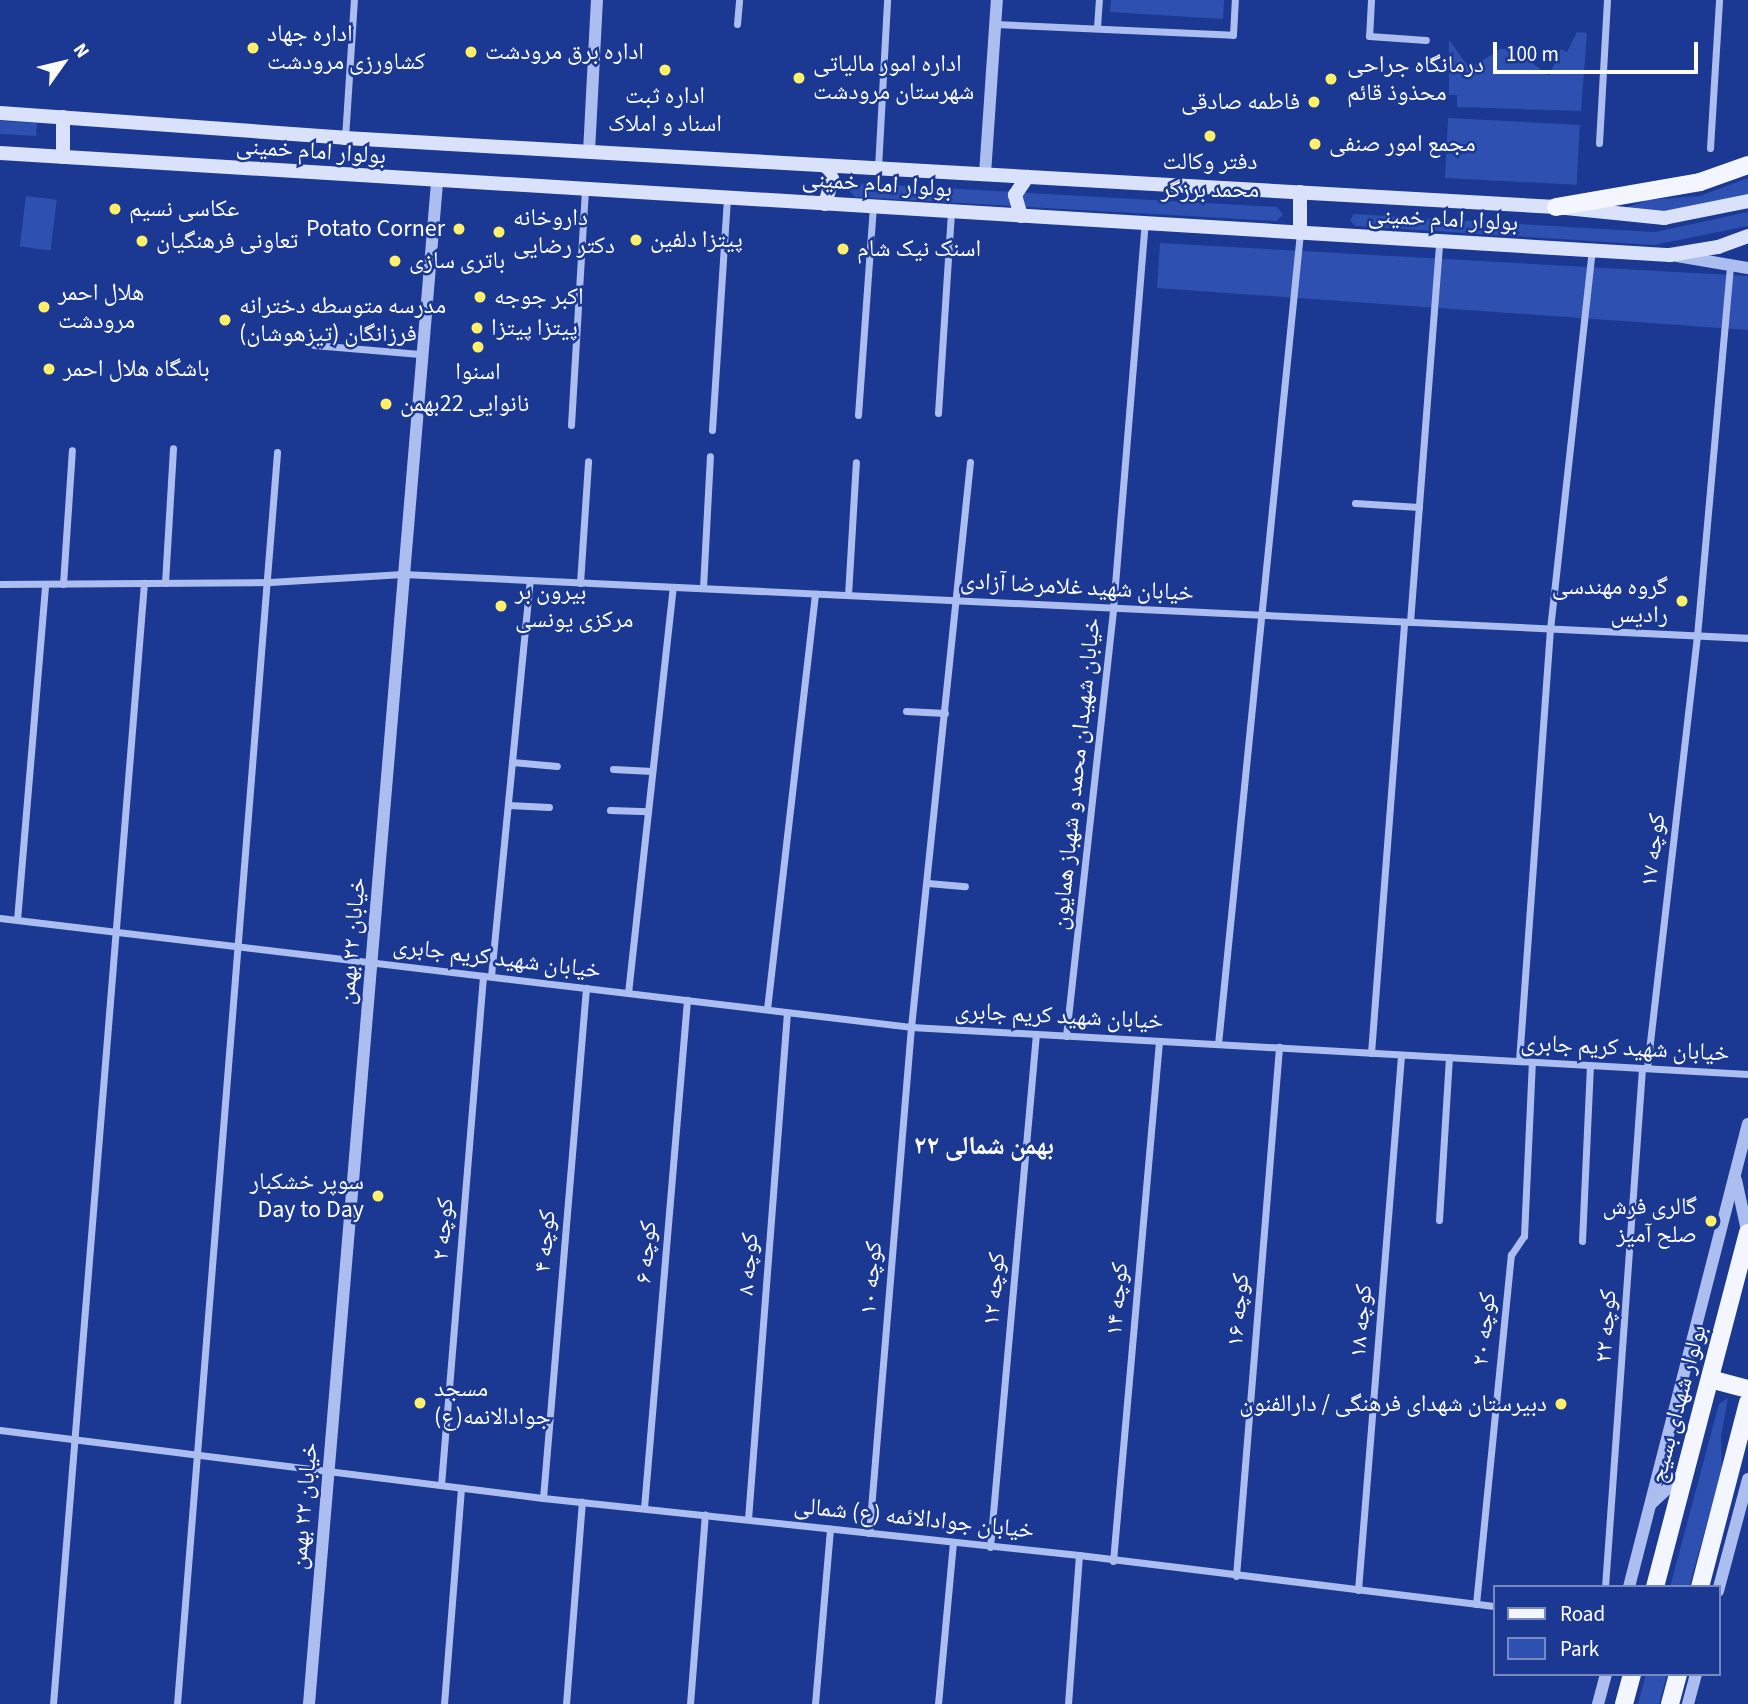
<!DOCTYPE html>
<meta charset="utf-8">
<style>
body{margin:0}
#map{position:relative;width:1748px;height:1704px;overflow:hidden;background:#1b3893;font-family:"Source Sans 3","Noto Naskh Arabic",sans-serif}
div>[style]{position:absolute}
.green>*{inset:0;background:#2e50b1;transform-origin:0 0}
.minor>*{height:7px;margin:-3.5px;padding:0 3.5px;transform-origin:3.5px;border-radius:3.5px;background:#acbeef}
.tertiary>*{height:12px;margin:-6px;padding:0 6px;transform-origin:6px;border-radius:6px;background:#acbeef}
.secondary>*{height:14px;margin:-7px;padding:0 7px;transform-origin:7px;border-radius:7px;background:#dae2fb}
.primary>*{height:18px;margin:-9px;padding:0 9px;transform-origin:9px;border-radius:9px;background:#f4f6ff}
.dots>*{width:19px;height:19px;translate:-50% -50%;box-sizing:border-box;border:4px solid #1b3893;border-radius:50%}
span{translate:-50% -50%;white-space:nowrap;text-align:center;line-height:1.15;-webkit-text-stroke:5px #1b3893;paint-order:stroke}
.poi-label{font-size:24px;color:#fff}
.left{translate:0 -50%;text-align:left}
.right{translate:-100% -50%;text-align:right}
.street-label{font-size:24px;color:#fff}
.neighbourhood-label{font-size:26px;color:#fff;font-weight:700}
.legend{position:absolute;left:1493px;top:1585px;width:228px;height:91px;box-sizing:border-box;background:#1b3893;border:2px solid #7688be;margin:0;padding:9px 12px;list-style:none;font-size:21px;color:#fff}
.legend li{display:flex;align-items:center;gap:14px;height:35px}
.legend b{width:35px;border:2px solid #7688be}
.north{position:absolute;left:28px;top:28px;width:70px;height:70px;-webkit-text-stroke:5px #1b3893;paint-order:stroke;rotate:56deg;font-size:19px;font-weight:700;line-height:28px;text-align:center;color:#fff}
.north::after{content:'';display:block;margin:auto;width:24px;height:32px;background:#fff;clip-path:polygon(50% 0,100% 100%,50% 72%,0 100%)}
.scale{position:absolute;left:1493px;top:42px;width:205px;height:32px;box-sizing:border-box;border:4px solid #fff;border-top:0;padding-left:9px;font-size:21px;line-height:24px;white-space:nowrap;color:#fff;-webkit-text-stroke:5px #1b3893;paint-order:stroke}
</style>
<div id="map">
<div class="green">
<i style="clip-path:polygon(1111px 0,1224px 0,1223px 19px,1110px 12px)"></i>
<i style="clip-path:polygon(1577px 32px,1587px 33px,1581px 111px,1457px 107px,1457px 95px,1449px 95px,1449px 40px,1470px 69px,1500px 49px,1521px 48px,1535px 55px,1530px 61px,1549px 76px,1561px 49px,1567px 52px)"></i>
<i style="left:1448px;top:118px;width:132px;height:60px;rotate:3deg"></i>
<i style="left:0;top:121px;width:37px;height:13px;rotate:3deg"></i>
<i style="clip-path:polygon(1748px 178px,1748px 198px,1675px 214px,1613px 213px,1647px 200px,1700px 196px)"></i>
<i style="clip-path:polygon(853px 183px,1277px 207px,1283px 214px,1277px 221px,855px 197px,849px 190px)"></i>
<i style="left:26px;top:196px;width:31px;height:51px;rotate:7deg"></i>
<i style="clip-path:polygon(1748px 212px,1748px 226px,1654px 245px,1355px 226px,1350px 220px,1354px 214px,1655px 232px)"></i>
<i style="clip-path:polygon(1160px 243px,1748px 276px,1748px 330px,1157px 288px)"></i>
<i style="clip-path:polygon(1728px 1398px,1721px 1436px,1722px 1469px,1689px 1587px,1670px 1587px,1719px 1404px)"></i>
<i style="clip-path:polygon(1646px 1674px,1667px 1674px,1659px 1704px,1638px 1704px)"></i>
</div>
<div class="minor">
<i style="left:1371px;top:0;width:36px;rotate:93deg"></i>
<i style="left:1369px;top:36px;width:57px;rotate:4deg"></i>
<i style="left:737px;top:24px;width:24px;rotate:-85deg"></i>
<i style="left:995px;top:24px;width:238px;rotate:2.6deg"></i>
<i style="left:1233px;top:35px;width:35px;rotate:-87deg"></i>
<i style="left:1097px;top:27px;width:27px;rotate:-86deg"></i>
<i style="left:345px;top:138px;width:138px;rotate:-86.3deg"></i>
<i style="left:1599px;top:143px;width:143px;rotate:-86.8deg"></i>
<i style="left:1710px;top:148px;width:148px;rotate:-86.5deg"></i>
<i style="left:878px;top:168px;width:168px;rotate:-86.9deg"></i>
<i style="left:314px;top:345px;width:106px;rotate:4.9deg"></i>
<i style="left:938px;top:413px;width:201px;rotate:-86.3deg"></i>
<i style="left:858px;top:415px;width:209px;rotate:-85.9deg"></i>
<i style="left:571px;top:425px;width:236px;rotate:-86.6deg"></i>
<i style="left:712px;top:430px;width:232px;rotate:-86.3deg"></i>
<i style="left:1355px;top:503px;width:64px;rotate:3.6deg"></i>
<i style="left:165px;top:583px;width:135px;rotate:-86.6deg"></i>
<i style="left:580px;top:583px;width:122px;rotate:-86.2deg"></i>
<i style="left:0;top:584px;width:270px;rotate:-0.4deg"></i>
<i style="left:270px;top:582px;width:133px;rotate:-3.4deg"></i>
<i style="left:403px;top:574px;width:1347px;rotate:2.72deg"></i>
<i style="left:63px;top:584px;width:134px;rotate:-86.2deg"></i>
<i style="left:703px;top:588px;width:132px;rotate:-87deg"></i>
<i style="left:848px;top:595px;width:133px;rotate:-86.6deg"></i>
<i style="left:1410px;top:622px;width:382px;rotate:-85.6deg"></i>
<i style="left:906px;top:711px;width:39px;rotate:3deg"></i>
<i style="left:512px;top:762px;width:45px;rotate:5.1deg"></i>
<i style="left:613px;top:769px;width:39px;rotate:3deg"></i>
<i style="left:508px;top:805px;width:41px;rotate:2.8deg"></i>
<i style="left:610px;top:810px;width:38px;rotate:2deg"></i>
<i style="left:928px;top:883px;width:37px;rotate:5deg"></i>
<i style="left:0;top:918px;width:917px;rotate:6.82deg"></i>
<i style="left:911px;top:1027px;width:838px;rotate:3.21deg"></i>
<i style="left:17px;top:920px;width:337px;rotate:-85.2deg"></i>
<i style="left:491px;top:976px;width:398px;rotate:-84.4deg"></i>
<i style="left:628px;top:993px;width:408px;rotate:-83.7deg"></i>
<i style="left:767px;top:1009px;width:418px;rotate:-83.4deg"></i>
<i style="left:1066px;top:1036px;width:430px;rotate:-83.7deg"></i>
<i style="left:1113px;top:609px;width:387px;rotate:-85.3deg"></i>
<i style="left:1218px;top:1044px;width:815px;rotate:-84.23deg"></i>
<i style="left:1371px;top:1053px;width:432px;rotate:-85.6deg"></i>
<i style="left:1519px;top:1061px;width:433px;rotate:-85.9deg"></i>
<i style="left:1550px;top:629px;width:380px;rotate:-83.7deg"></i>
<i style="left:1647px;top:1068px;width:435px;rotate:-83.4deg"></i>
<i style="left:1697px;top:636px;width:372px;rotate:-84.9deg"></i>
<i style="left:1439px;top:1220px;width:163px;rotate:-86.5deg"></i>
<i style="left:1582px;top:1241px;width:176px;rotate:-87.4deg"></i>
<i style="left:0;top:1430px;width:547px;rotate:7.14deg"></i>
<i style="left:543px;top:1498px;width:539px;rotate:6.07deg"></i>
<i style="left:1079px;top:1555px;width:418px;rotate:7deg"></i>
<i style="left:441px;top:1485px;width:511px;rotate:-85.28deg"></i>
<i style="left:543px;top:1498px;width:512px;rotate:-85.18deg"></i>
<i style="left:644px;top:1508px;width:510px;rotate:-85.16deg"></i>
<i style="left:748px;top:1519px;width:508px;rotate:-85.6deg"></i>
<i style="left:869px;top:1533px;width:508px;rotate:-85.26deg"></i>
<i style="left:911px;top:1027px;width:568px;rotate:-84.04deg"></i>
<i style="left:990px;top:1547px;width:515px;rotate:-84.88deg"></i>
<i style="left:1113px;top:1561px;width:522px;rotate:-84.94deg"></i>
<i style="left:1236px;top:1576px;width:531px;rotate:-85.35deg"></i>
<i style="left:1605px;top:1587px;width:520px;rotate:-85.92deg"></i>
<i style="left:1358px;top:1590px;width:537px;rotate:-85.4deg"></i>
<i style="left:1476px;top:1604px;width:351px;rotate:-84.3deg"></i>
<i style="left:1511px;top:1255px;width:23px;rotate:-56deg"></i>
<i style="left:1524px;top:1236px;width:174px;rotate:-87.4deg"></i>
<i style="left:53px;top:1704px;width:1125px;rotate:-85.36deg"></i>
<i style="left:177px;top:1704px;width:1256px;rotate:-85.43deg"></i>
<i style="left:444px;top:1704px;width:217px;rotate:-85.5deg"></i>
<i style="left:566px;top:1704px;width:203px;rotate:-85.5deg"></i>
<i style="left:690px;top:1704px;width:190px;rotate:-85.5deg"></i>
<i style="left:815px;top:1704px;width:176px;rotate:-85.1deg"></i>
<i style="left:938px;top:1704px;width:162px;rotate:-84.7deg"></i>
<i style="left:1068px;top:1704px;width:149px;rotate:-85.8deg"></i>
</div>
<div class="tertiary">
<i style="left:589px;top:152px;width:152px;rotate:-87deg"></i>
<i style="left:985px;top:174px;width:174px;rotate:-86.1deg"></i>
<i style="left:1677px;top:256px;width:72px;rotate:9.6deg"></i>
<i style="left:1736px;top:1180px;width:56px;rotate:77.7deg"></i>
<i style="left:1651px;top:1504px;width:45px;rotate:-43.2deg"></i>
<i style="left:1629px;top:1587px;width:478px;rotate:-75.6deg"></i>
<i style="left:1718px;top:1591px;width:116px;rotate:-75deg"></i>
<i style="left:309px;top:1704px;width:1527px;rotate:-85.19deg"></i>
<i style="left:1598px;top:1704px;width:31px;rotate:-75deg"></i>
<i style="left:1688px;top:1704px;width:31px;rotate:-75deg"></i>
</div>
<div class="secondary">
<i style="left:0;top:113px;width:346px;rotate:4.1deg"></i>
<i style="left:345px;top:138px;width:1213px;rotate:3.26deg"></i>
<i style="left:1556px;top:207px;width:109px;rotate:5.8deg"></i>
<i style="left:1664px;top:218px;width:86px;rotate:-11.4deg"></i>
<i style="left:63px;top:117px;width:40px;rotate:90deg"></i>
<i style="left:0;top:153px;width:1673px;rotate:3.5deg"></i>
<i style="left:1670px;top:255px;width:49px;rotate:-9.5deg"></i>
<i style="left:1718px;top:247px;width:32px;rotate:-20deg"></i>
<i style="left:1300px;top:192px;width:41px;rotate:90deg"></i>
<i style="left:825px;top:204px;width:26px;rotate:-74deg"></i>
<i style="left:832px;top:179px;width:14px;rotate:-111deg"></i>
<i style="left:1021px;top:216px;width:22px;rotate:-106deg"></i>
<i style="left:1015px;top:195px;width:22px;rotate:-56deg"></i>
</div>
<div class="primary">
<i style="left:1556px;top:207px;width:146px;rotate:-9.8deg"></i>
<i style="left:1700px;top:182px;width:51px;rotate:-19.5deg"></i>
<i style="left:1710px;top:1379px;width:39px;rotate:15deg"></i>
<i style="left:1655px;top:1587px;width:366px;rotate:-75.3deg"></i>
<i style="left:1700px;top:1587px;width:190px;rotate:-75.4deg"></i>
<i style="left:1624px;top:1704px;width:31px;rotate:-75deg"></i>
<i style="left:1670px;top:1704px;width:31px;rotate:-75deg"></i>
</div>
<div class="dots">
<i style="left:253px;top:48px;background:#fff06a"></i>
<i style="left:471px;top:52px;background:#fff06a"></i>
<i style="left:665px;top:70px;background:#fff06a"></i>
<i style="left:799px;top:78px;background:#fff06a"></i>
<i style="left:1331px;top:79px;background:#fff06a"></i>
<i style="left:1314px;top:102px;background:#fff06a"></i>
<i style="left:1210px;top:136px;background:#fff06a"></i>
<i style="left:1315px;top:144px;background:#fff06a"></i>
<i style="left:115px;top:209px;background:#fff06a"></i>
<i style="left:459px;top:229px;background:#fff06a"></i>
<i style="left:499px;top:232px;background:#fff06a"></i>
<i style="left:636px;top:240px;background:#fff06a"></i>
<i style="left:142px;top:241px;background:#fff06a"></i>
<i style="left:843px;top:249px;background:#fff06a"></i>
<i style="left:395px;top:261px;background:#fff06a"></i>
<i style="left:480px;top:297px;background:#fff06a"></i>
<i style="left:44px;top:307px;background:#fff06a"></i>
<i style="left:225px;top:320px;background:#fff06a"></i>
<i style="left:477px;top:328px;background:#fff06a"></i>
<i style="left:478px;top:347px;background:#fff06a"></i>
<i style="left:49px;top:369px;background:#fff06a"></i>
<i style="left:386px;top:404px;background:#fff06a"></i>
<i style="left:1682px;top:601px;background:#fff06a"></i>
<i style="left:501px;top:606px;background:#fff06a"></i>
<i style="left:378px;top:1196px;background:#fff06a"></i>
<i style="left:1711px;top:1221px;background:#fff06a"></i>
<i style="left:420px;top:1403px;background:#fff06a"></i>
<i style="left:1561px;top:1404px;background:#fff06a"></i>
</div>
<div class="poi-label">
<span class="left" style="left:267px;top:48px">اداره جهاد<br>کشاورزی مرودشت</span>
<span class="left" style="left:485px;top:52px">اداره برق مرودشت</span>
<span class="left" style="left:813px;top:78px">اداره امور مالیاتی<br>شهرستان مرودشت</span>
<span class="left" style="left:1347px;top:79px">درمانگاه جراحی<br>محذوذ قائم</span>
<span style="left:665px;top:110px">اداره ثبت<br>اسناد و املاک</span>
<span class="right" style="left:1300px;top:102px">فاطمه صادقی</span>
<span class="left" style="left:1329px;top:144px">مجمع امور صنفی</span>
<span style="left:1210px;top:176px">دفتر وکالت<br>محمد برزگر</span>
<span class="left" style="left:129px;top:209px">عکاسی نسیم</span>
<span class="left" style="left:513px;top:232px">داروخانه<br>دکتر رضایی</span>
<span class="right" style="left:445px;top:229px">Potato Corner</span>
<span class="left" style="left:650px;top:240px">پیتزا دلفین</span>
<span class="left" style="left:156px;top:241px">تعاونی فرهنگیان</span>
<span class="left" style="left:857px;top:249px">اسنک نیک شام</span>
<span class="left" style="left:409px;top:261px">باتری سازی</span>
<span class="left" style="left:58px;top:307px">هلال احمر<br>مرودشت</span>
<span class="left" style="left:494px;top:297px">اکبر جوجه</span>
<span class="left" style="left:239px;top:320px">مدرسه متوسطه دخترانه<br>فرزانگان (تیزهوشان)</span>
<span class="left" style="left:491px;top:328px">پیتزا پیتزا</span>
<span class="left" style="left:63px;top:369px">باشگاه هلال احمر</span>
<span style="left:478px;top:372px">اسنوا</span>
<span class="left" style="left:400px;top:404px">نانوایی 22بهمن</span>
<span class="right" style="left:1668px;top:601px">گروه مهندسی<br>رادیس</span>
<span class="left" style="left:515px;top:606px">بیرون بر<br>مرکزی یونسی</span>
<span class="right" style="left:364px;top:1196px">سوپر خشکبار<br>Day to Day</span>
<span class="right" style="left:1697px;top:1221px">گالری فرش<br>صلح آمیز</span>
<span class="left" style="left:434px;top:1403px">مسجد<br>جوادالانمه(ع)</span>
<span class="right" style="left:1547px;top:1404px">دبیرستان شهدای فرهنگی / دارالفنون</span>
</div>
<div class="street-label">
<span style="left:311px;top:151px;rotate:4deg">بولوار امام خمینی</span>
<span style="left:877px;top:184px;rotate:4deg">بولوار امام خمینی</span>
<span style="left:1443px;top:219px;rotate:3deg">بولوار امام خمینی</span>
<span style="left:1077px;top:587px;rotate:3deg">خیابان شهید غلامرضا آزادی</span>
<span style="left:1076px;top:774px;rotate:-84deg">خیابان شهیدان محمد و شهباز همایون</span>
<span style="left:1653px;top:850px;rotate:-83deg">کوچه ۱۷</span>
<span style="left:352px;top:941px;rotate:-85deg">خیابان ۲۲ بهمن</span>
<span style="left:497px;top:958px;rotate:7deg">خیابان شهید کریم جابری</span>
<span style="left:1059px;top:1016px;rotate:3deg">خیابان شهید کریم جابری</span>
<span style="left:1625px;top:1048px;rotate:3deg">خیابان شهید کریم جابری</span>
<span style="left:443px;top:1229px;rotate:-85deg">کوچه ۲</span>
<span style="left:545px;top:1241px;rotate:-85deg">کوچه ۴</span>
<span style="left:646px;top:1252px;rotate:-85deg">کوچه ۶</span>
<span style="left:748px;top:1264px;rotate:-86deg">کوچه ۸</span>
<span style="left:871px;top:1278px;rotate:-85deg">کوچه ۱۰</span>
<span style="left:994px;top:1289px;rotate:-85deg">کوچه ۱۲</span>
<span style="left:1117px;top:1299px;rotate:-85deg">کوچه ۱۴</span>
<span style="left:1238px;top:1310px;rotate:-85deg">کوچه ۱۶</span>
<span style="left:1361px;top:1321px;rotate:-85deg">کوچه ۱۸</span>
<span style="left:1606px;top:1326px;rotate:-86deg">کوچه ۲۲</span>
<span style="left:1484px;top:1329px;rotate:-84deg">کوچه ۲۰</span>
<span style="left:1678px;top:1404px;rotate:-75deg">بولوار شهدای بسیج</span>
<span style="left:304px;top:1506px;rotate:-85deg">خیابان ۲۲ بهمن</span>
<span style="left:914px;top:1518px;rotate:6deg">خیابان جوادالائمه (ع) شمالی</span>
</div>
<div class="neighbourhood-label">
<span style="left:984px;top:1146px">۲۲ بهمن شمالی</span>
</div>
<ul class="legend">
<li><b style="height:9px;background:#f4f6ff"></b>Road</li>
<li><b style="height:19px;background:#2e50b1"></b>Park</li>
</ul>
<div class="north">N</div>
<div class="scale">100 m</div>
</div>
